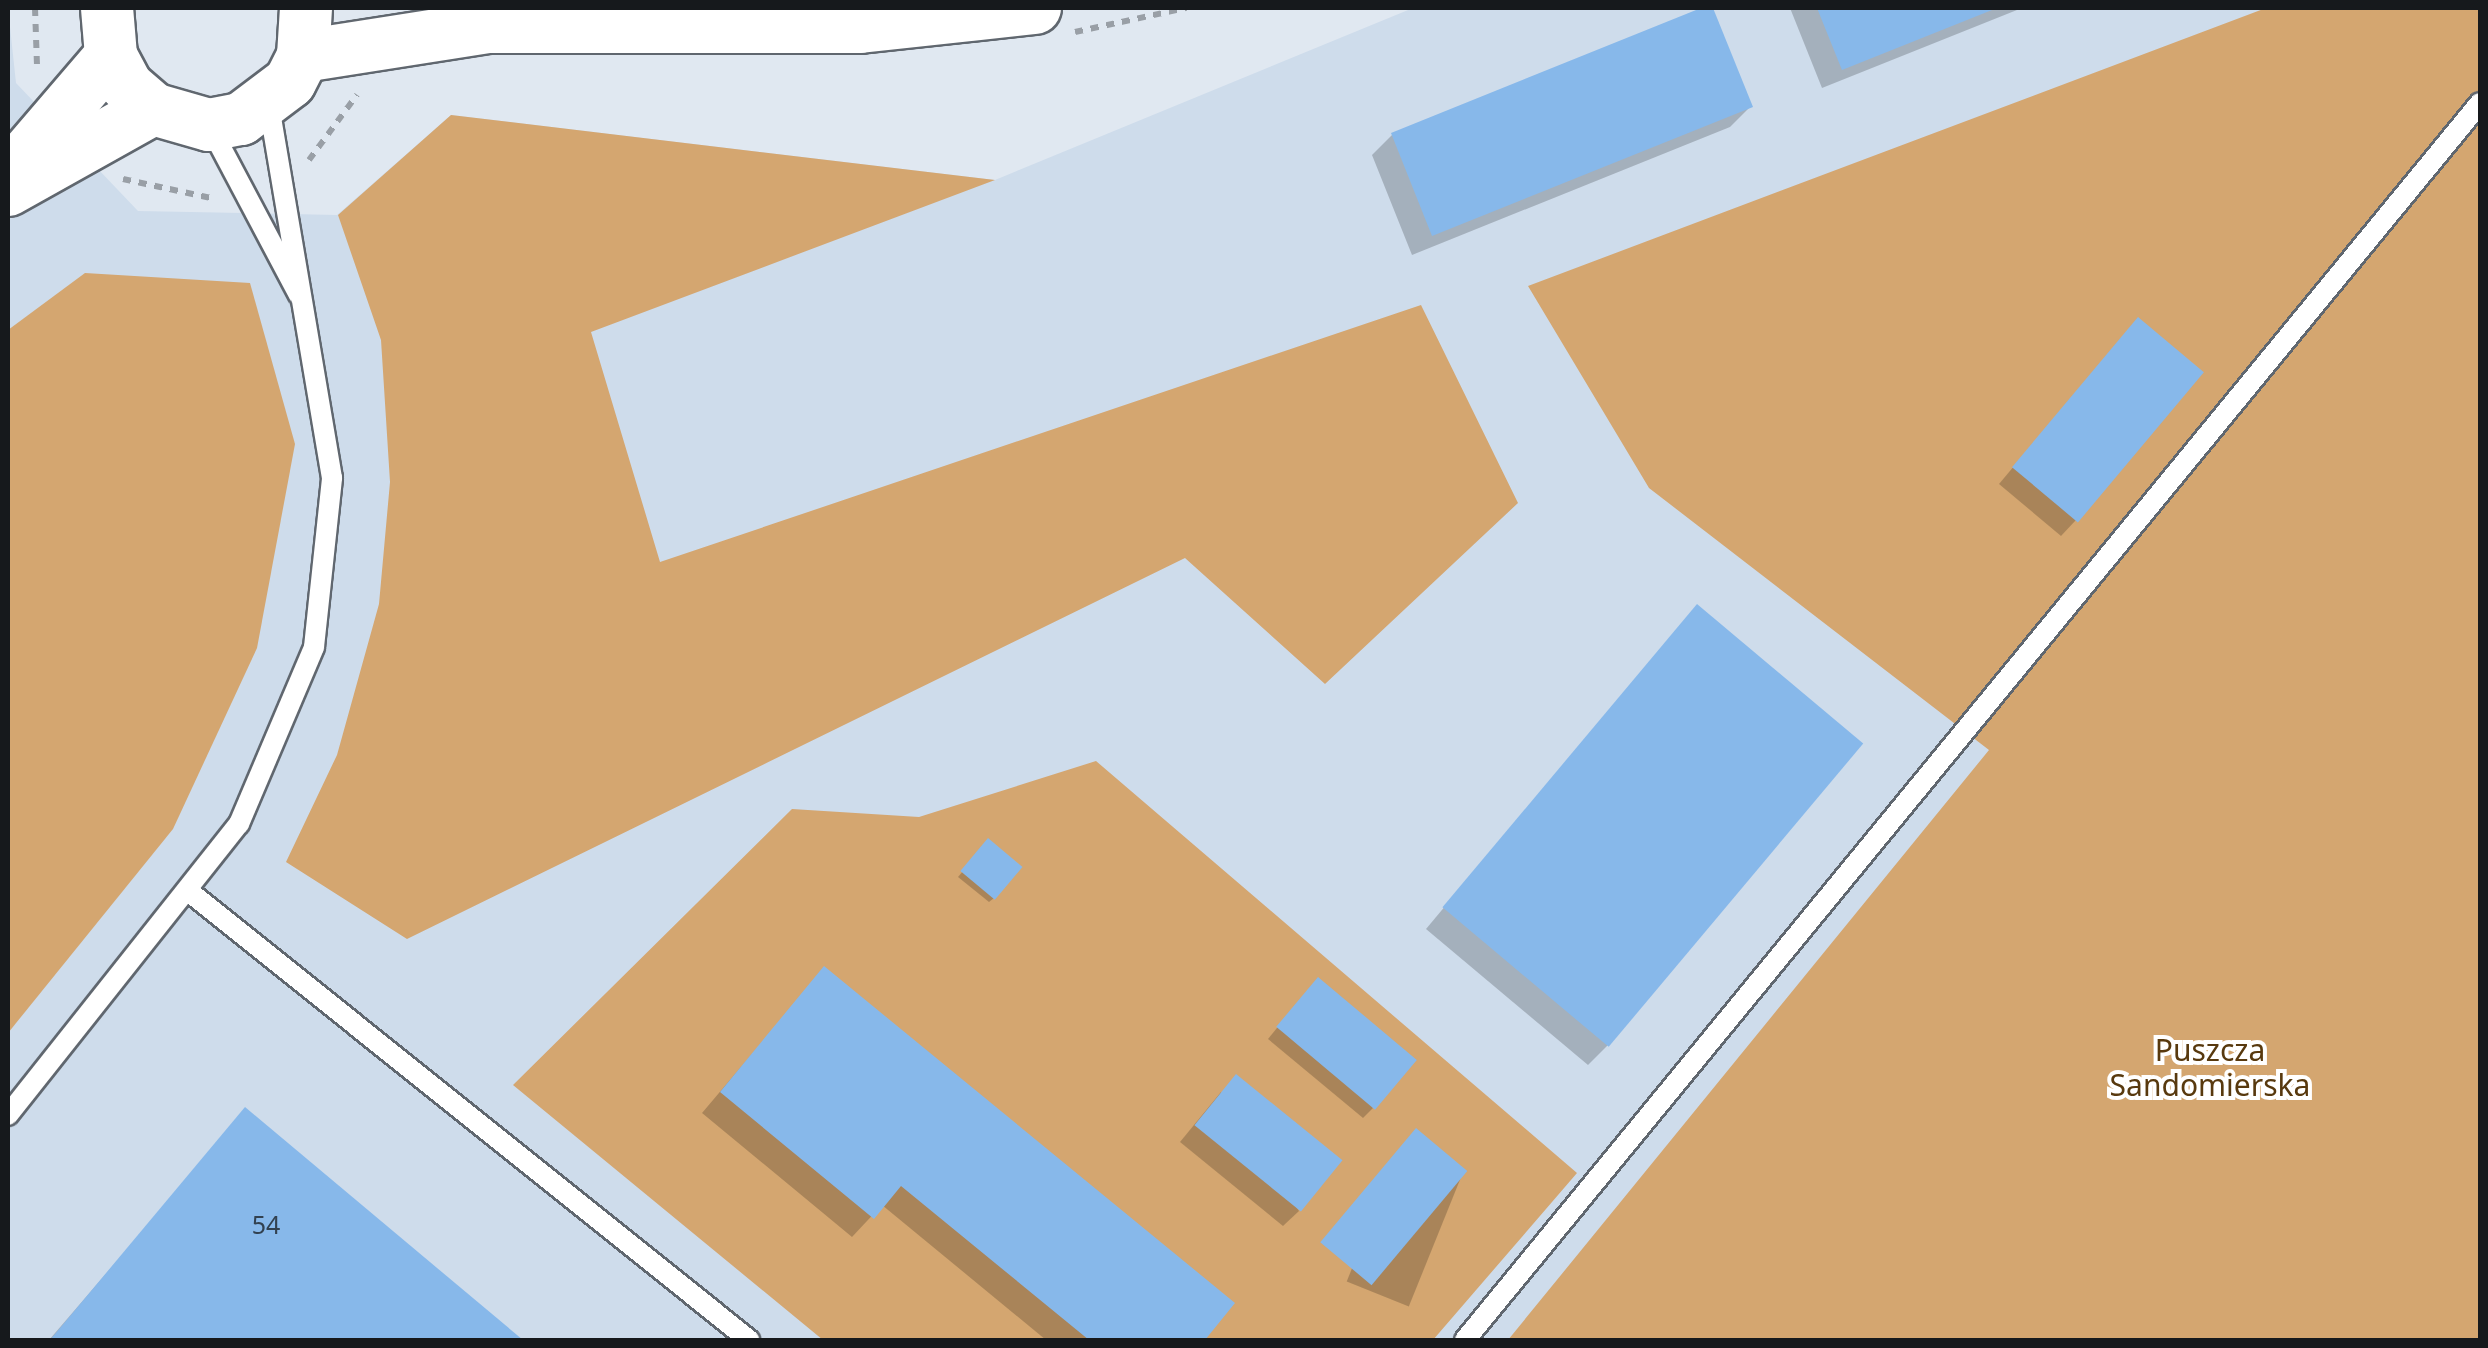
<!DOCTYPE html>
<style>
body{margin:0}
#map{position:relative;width:2488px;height:1348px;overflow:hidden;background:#e0e8f1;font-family:"Noto Sans",sans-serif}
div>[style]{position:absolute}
.built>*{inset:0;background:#cedceb}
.forest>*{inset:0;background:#d4a670}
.shadow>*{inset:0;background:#0003;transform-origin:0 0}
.building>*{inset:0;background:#87b8ea;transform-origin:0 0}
.path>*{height:6px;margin-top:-3px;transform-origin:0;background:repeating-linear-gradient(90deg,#999fa6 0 8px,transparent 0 16px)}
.roads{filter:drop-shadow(2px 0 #60676f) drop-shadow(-2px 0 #60676f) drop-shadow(0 2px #60676f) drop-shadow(0 -2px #60676f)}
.lane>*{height:20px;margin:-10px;padding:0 10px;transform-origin:10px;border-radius:10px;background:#fff}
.secondary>*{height:52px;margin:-26px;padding:0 26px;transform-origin:26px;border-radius:26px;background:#fff}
span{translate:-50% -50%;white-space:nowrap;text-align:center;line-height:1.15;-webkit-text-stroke:8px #fff;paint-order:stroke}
.number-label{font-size:25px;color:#324150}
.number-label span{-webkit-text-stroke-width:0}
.park-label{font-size:30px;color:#58390e}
.frame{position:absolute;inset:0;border:10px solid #16191c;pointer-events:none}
</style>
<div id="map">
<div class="built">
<i style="clip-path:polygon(8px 8px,16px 83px,138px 211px,337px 215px,451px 115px,995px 180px,1413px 8px,2480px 8px,1629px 1340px,8px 1340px)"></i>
</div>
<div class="forest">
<i style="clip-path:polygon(2266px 8px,2480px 8px,2480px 1340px,1508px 1340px,1989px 750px,1649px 488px,1528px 286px)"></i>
<i style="clip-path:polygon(451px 115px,995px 180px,591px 332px,660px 562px,1421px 305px,1518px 503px,1325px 684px,1185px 558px,407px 939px,286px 862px,337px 755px,379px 604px,390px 482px,381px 340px,338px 215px)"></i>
<i style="clip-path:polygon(85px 273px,250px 283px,295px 444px,257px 648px,173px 829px,8px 1033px,8px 330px)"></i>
<i style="clip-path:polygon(1096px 761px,1577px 1173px,1433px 1340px,823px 1340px,513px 1085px,792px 809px,919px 817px)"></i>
</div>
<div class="shadow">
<i style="clip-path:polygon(1708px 8px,1750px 107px,1730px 127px,1412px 255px,1372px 155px,1392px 135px)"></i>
<i style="clip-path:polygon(1790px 8px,2022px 8px,1822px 88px)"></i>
<i style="clip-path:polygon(2123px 336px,2076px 520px,2061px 536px,1999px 484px)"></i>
<i style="clip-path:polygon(1678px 628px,1608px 1045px,1588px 1065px,1426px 929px)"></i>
<i style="clip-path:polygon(984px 846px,994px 898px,989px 902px,958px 877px)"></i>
<i style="clip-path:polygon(824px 969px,1232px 1304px,1201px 1340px,1046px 1340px,882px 1205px,852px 1237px,702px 1113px)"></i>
<i style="clip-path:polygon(1308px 990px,1373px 1108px,1363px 1118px,1268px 1039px)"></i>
<i style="clip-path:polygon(1221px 1092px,1299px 1211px,1283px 1226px,1180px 1142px)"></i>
<i style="clip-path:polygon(246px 1111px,519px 1340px,49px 1340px)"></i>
<i style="left:1401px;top:1147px;width:67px;height:145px;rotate:22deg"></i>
</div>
<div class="building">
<i style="clip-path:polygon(1701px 8px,1713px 8px,1753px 107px,1432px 236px,1391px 133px)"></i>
<i style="clip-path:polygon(1817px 8px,1997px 8px,1842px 70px)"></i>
<i style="left:2138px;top:317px;width:86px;height:196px;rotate:40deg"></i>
<i style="left:1697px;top:604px;width:217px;height:396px;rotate:40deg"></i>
<i style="left:988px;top:838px;width:45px;height:43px;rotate:40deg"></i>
<i style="clip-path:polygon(824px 966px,1235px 1303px,1205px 1340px,1089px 1340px,901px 1186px,874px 1219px,720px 1092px)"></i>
<i style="left:1318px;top:977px;width:129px;height:65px;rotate:40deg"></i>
<i style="left:1236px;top:1074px;width:137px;height:66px;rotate:39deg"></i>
<i style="clip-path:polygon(245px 1107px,523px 1340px,50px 1340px)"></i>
<i style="left:1416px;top:1128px;width:67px;height:149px;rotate:40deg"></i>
</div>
<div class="path">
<i style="left:35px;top:8px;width:58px;rotate:88deg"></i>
<i style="left:1075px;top:32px;width:114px;rotate:-12.2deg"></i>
<i style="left:309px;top:160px;width:81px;rotate:-53.6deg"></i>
<i style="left:123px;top:179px;width:90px;rotate:12.2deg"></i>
</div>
<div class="roads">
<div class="lane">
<i style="left:210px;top:127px;width:190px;rotate:62.1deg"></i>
<i style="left:192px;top:894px;width:714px;rotate:38.68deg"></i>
<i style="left:8px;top:1115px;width:372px;rotate:-51.6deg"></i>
<i style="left:239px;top:824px;width:192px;rotate:-67deg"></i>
<i style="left:314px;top:647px;width:170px;rotate:-83.9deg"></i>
<i style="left:332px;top:478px;width:379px;rotate:-99.6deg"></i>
<i style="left:1465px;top:1340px;width:1600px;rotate:-50.63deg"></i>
</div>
<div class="secondary">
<i style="left:107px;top:8px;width:48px;rotate:85.2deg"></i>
<i style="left:111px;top:56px;width:34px;rotate:62deg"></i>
<i style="left:127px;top:86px;width:35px;rotate:41deg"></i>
<i style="left:153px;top:109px;width:58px;rotate:15.9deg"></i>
<i style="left:209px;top:125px;width:33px;rotate:-11deg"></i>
<i style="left:241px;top:119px;width:61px;rotate:-37.1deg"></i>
<i style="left:290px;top:82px;width:29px;rotate:-63deg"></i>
<i style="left:303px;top:56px;width:48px;rotate:-86.4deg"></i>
<i style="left:303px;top:56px;width:187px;rotate:-8.9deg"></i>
<i style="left:488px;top:27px;width:372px"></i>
<i style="left:860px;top:27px;width:176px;rotate:-6.2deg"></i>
<i style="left:8px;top:176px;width:158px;rotate:-49.4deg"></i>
<i style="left:8px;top:190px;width:166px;rotate:-29.2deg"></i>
</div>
</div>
<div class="number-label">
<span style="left:266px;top:1224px">54</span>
</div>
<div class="park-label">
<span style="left:2210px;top:1067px">Puszcza<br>Sandomierska</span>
</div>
<div class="frame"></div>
</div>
